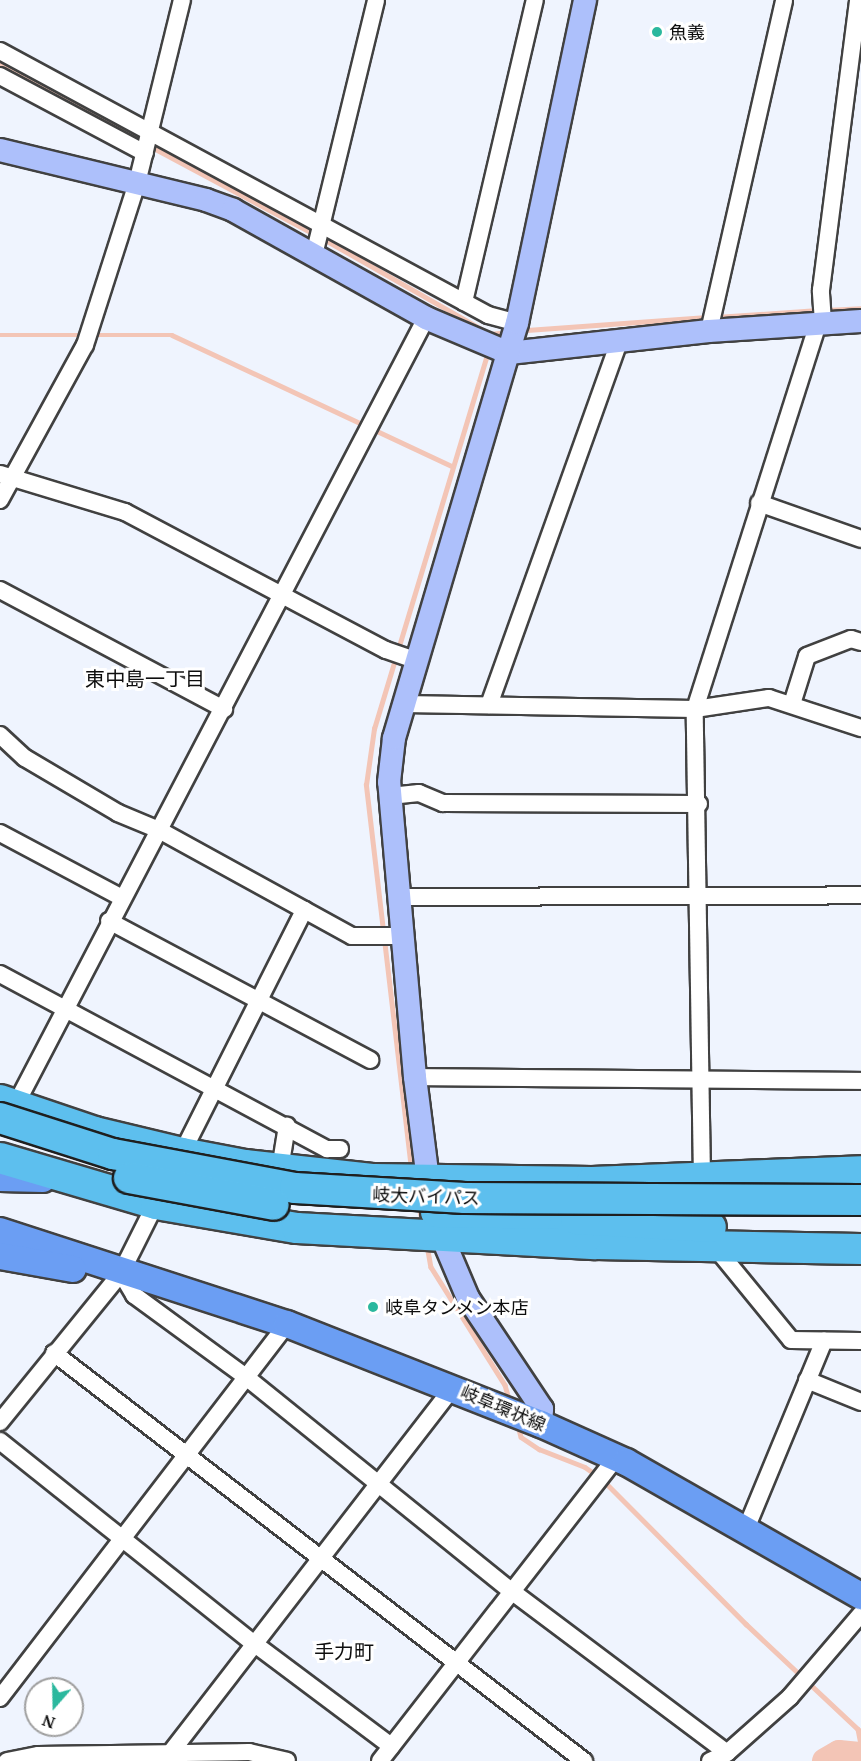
<!DOCTYPE html>
<meta charset="utf-8">
<style>
body{margin:0}
#map{position:relative;width:861px;height:1761px;overflow:hidden;background:#eff4fe;font-family:"PT Serif","Noto Sans JP",serif}
div>[style]{position:absolute}
.stream>*{height:4.5px;margin:-2.25px;padding:0 2.25px;transform-origin:2.25px;border-radius:2.25px;background:#f3c5b6}
.river>*{height:26px;margin:-13px;padding:0 13px;transform-origin:13px;border-radius:13px;background:#f3c5b6}
.roads{filter:drop-shadow(2px 0 #414141) drop-shadow(-2px 0 #414141) drop-shadow(0 2px #414141) drop-shadow(0 -2px #414141)}
.street>*{height:16px;margin:-8px;padding:0 8px;transform-origin:8px;border-radius:8px;background:#fff}
.secondary>*{height:22px;margin:-11px;padding:0 11px;transform-origin:11px;border-radius:11px;background:#adc0fb}
.primary>*{height:26px;margin:-13px;padding:0 13px;transform-origin:13px;border-radius:13px;background:#6b9ef3}
.highway>*{height:30px;margin:-15px;padding:0 15px;transform-origin:15px;border-radius:15px;background:#5dbfee}
.bridges{filter:drop-shadow(2px 0 #1f1f1f) drop-shadow(-2px 0 #1f1f1f) drop-shadow(0 2px #1f1f1f) drop-shadow(0 -2px #1f1f1f)}
.highway-bridge>*{height:30px;margin:-15px;padding:0 15px;transform-origin:15px;border-radius:15px;background:#5dbfee}
.dots>*{width:16px;height:16px;translate:-50% -50%;box-sizing:border-box;border:3px solid #fff;border-radius:50%}
span{translate:-50% -50%;white-space:nowrap;text-align:center;line-height:1.15;-webkit-text-stroke:6px #fff;paint-order:stroke}
.poi-label{font-size:18px;color:#0e0e0e}
.left{translate:0 -50%;text-align:left}
.street-label{font-size:18px;color:#0e0e0e}
.neighbourhood-label{font-size:20px;color:#0e0e0e}
.north{position:absolute;left:24px;top:1677px;width:60px;height:60px;box-sizing:border-box;background:#fff;border:2px solid #9f9f9f;border-radius:50%;rotate:200deg;font-size:16px;font-weight:700;line-height:24px;text-align:center;color:#0e0e0e}
.north::after{content:'';display:block;margin:auto;width:21px;height:27px;background:#2bb89e;clip-path:polygon(50% 0,100% 100%,50% 72%,0 100%)}
</style>
<div id="map">
<div class="stream">
<i style="left:0;top:64px;width:162px;rotate:28.8deg"></i>
<i style="left:150px;top:146px;width:186px;rotate:28.2deg"></i>
<i style="left:322px;top:238px;width:193px;rotate:29.7deg"></i>
<i style="left:490px;top:334px;width:9px;rotate:-6deg"></i>
<i style="left:826px;top:310px;width:35px;rotate:-3deg"></i>
<i style="left:716px;top:317px;width:102px;rotate:-3.9deg"></i>
<i style="left:527px;top:330px;width:180px;rotate:-4.1deg"></i>
<i style="left:0;top:335px;width:84px"></i>
<i style="left:93px;top:335px;width:79px"></i>
<i style="left:172px;top:335px;width:309px;rotate:25.1deg"></i>
<i style="left:411px;top:1169px;width:387px;rotate:-96.7deg"></i>
<i style="left:366px;top:785px;width:57px;rotate:-81.9deg"></i>
<i style="left:374px;top:729px;width:395px;rotate:-73.2deg"></i>
<i style="left:419px;top:1206px;width:19px;rotate:78deg"></i>
<i style="left:427px;top:1245px;width:22px;rotate:80deg"></i>
<i style="left:431px;top:1267px;width:139px;rotate:57.9deg"></i>
<i style="left:505px;top:1385px;width:19px;rotate:74deg"></i>
<i style="left:518px;top:1425px;width:12px;rotate:76deg"></i>
<i style="left:521px;top:1437px;width:22px;rotate:34deg"></i>
<i style="left:539px;top:1449px;width:49px;rotate:21.4deg"></i>
<i style="left:585px;top:1467px;width:16px;rotate:35deg"></i>
<i style="left:604px;top:1481px;width:202px;rotate:45.2deg"></i>
<i style="left:746px;top:1624px;width:154px;rotate:43.2deg"></i>
<i style="left:858px;top:1729px;width:16px;rotate:79deg"></i>
</div>
<div class="river">
<i style="left:825px;top:1761px;width:16px;rotate:-30deg"></i>
<i style="left:839px;top:1753px;width:22px;rotate:5deg"></i>
</div>
<div class="roads">
<div class="street">
<i style="left:0;top:51px;width:555px;rotate:28.41deg"></i>
<i style="left:488px;top:315px;width:30px;rotate:15deg"></i>
<i style="left:0;top:76px;width:164px;rotate:28deg"></i>
<i style="left:314px;top:255px;width:262px;rotate:-76.3deg"></i>
<i style="left:464px;top:302px;width:310px;rotate:-76.8deg"></i>
<i style="left:823px;top:322px;width:32px;rotate:-94deg"></i>
<i style="left:821px;top:290px;width:292px;rotate:-82.7deg"></i>
<i style="left:709px;top:331px;width:339px;rotate:-77.2deg"></i>
<i style="left:0;top:474px;width:131px;rotate:16.9deg"></i>
<i style="left:125px;top:512px;width:295px;rotate:27.9deg"></i>
<i style="left:386px;top:650px;width:34px;rotate:19deg"></i>
<i style="left:0;top:500px;width:177px;rotate:-61.3deg"></i>
<i style="left:85px;top:345px;width:170px;rotate:-72.2deg"></i>
<i style="left:137px;top:183px;width:188px;rotate:-76.2deg"></i>
<i style="left:759px;top:503px;width:108px;rotate:19.4deg"></i>
<i style="left:0;top:590px;width:254px;rotate:28deg"></i>
<i style="left:404px;top:704px;width:291px;rotate:1deg"></i>
<i style="left:695px;top:709px;width:75px;rotate:-8.5deg"></i>
<i style="left:769px;top:698px;width:97px;rotate:18.1deg"></i>
<i style="left:792px;top:704px;width:50px;rotate:-72.6deg"></i>
<i style="left:807px;top:656px;width:47px;rotate:-21.1deg"></i>
<i style="left:851px;top:639px;width:10px;rotate:17deg"></i>
<i style="left:489px;top:705px;width:387px;rotate:-70.3deg"></i>
<i style="left:0;top:735px;width:34px;rotate:43deg"></i>
<i style="left:25px;top:758px;width:108px;rotate:30.6deg"></i>
<i style="left:118px;top:813px;width:44px;rotate:22.5deg"></i>
<i style="left:159px;top:830px;width:220px;rotate:28.8deg"></i>
<i style="left:352px;top:936px;width:51px"></i>
<i style="left:390px;top:796px;width:29px;rotate:-6deg"></i>
<i style="left:419px;top:793px;width:26px;rotate:23deg"></i>
<i style="left:443px;top:803px;width:256px;rotate:0.2deg"></i>
<i style="left:0;top:833px;width:138px;rotate:28deg"></i>
<i style="left:400px;top:897px;width:461px;rotate:-0.2deg"></i>
<i style="left:109px;top:921px;width:296px;rotate:28deg"></i>
<i style="left:0;top:974px;width:371px;rotate:28.2deg"></i>
<i style="left:327px;top:1149px;width:13px"></i>
<i style="left:415px;top:1077px;width:446px;rotate:0.5deg"></i>
<i style="left:15px;top:1106px;width:889px;rotate:-62.45deg"></i>
<i style="left:179px;top:1159px;width:279px;rotate:-63.3deg"></i>
<i style="left:280px;top:1169px;width:44px;rotate:-80.8deg"></i>
<i style="left:702px;top:1179px;width:470px;rotate:-90.9deg"></i>
<i style="left:695px;top:709px;width:405px;rotate:-72.3deg"></i>
<i style="left:715px;top:1247px;width:120px;rotate:50.7deg"></i>
<i style="left:791px;top:1340px;width:70px;rotate:0.8deg"></i>
<i style="left:121px;top:1273px;width:26px;rotate:59deg"></i>
<i style="left:134px;top:1295px;width:139px;rotate:36.2deg"></i>
<i style="left:246px;top:1377px;width:339px;rotate:38.9deg"></i>
<i style="left:510px;top:1590px;width:271px;rotate:36.9deg"></i>
<i style="left:54px;top:1353px;width:669px;rotate:37.59deg"></i>
<i style="left:807px;top:1380px;width:58px;rotate:22.2deg"></i>
<i style="left:0;top:1422px;width:192px;rotate:-50.9deg"></i>
<i style="left:121px;top:1273px;width:85px;rotate:-63.4deg"></i>
<i style="left:0;top:1441px;width:327px;rotate:38.6deg"></i>
<i style="left:256px;top:1645px;width:169px;rotate:36.8deg"></i>
<i style="left:746px;top:1529px;width:204px;rotate:-67.5deg"></i>
<i style="left:0;top:1698px;width:471px;rotate:-52.5deg"></i>
<i style="left:168px;top:1756px;width:466px;rotate:-52.3deg"></i>
<i style="left:7px;top:1761px;width:32px;rotate:-11deg"></i>
<i style="left:38px;top:1755px;width:211px;rotate:-0.8deg"></i>
<i style="left:249px;top:1752px;width:39px;rotate:13deg"></i>
<i style="left:380px;top:1761px;width:385px;rotate:-52.1deg"></i>
<i style="left:710px;top:1761px;width:19px;rotate:-25deg"></i>
<i style="left:727px;top:1753px;width:84px;rotate:-41.6deg"></i>
<i style="left:790px;top:1697px;width:109px;rotate:-49.5deg"></i>
</div>
<div class="secondary">
<i style="left:0;top:150px;width:212px;rotate:13.6deg"></i>
<i style="left:206px;top:200px;width:29px;rotate:20deg"></i>
<i style="left:233px;top:210px;width:221px;rotate:29.2deg"></i>
<i style="left:426px;top:318px;width:90px;rotate:22.9deg"></i>
<i style="left:509px;top:353px;width:201px;rotate:-6.3deg"></i>
<i style="left:709px;top:331px;width:152px;rotate:-3.8deg"></i>
<i style="left:541px;top:1424px;width:15px;rotate:-86deg"></i>
<i style="left:542px;top:1409px;width:133px;rotate:-123.7deg"></i>
<i style="left:468px;top:1298px;width:64px;rotate:-113deg"></i>
<i style="left:443px;top:1239px;width:61px;rotate:-104.3deg"></i>
<i style="left:428px;top:1180px;width:104px;rotate:-97.2deg"></i>
<i style="left:415px;top:1077px;width:296px;rotate:-95deg"></i>
<i style="left:389px;top:782px;width:44px;rotate:-83.5deg"></i>
<i style="left:394px;top:738px;width:433px;rotate:-73.5deg"></i>
<i style="left:517px;top:323px;width:330px;rotate:-78.1deg"></i>
</div>
<div class="primary">
<i style="left:0;top:1178px;width:43px;rotate:1.3deg"></i>
<i style="left:0;top:1231px;width:302px;rotate:18deg"></i>
<i style="left:287px;top:1324px;width:273px;rotate:21.5deg"></i>
<i style="left:541px;top:1424px;width:93px;rotate:24.1deg"></i>
<i style="left:626px;top:1462px;width:271px;rotate:29.7deg"></i>
<i style="left:0;top:1256px;width:74px;rotate:10.1deg"></i>
</div>
<div class="highway">
<i style="left:0;top:1100px;width:100px;rotate:18.6deg"></i>
<i style="left:95px;top:1132px;width:89px;rotate:13.6deg"></i>
<i style="left:182px;top:1153px;width:64px;rotate:10.8deg"></i>
<i style="left:245px;top:1165px;width:130px;rotate:6.2deg"></i>
<i style="left:374px;top:1179px;width:218px;rotate:0.8deg"></i>
<i style="left:592px;top:1182px;width:269px;rotate:-2.3deg"></i>
<i style="left:0;top:1158px;width:163px;rotate:16.4deg"></i>
<i style="left:156px;top:1204px;width:143px;rotate:9.7deg"></i>
<i style="left:297px;top:1228px;width:299px;rotate:3.1deg"></i>
<i style="left:596px;top:1244px;width:265px;rotate:1.1deg"></i>
<i style="left:436px;top:1212px;width:128px;rotate:0.9deg"></i>
<i style="left:564px;top:1214px;width:32px;rotate:44deg"></i>
<i style="left:576px;top:1219px;width:135px;rotate:3.4deg"></i>
</div>
</div>
<div class="bridges">
<div class="highway-bridge">
<i style="left:0;top:1118px;width:119px;rotate:17.7deg"></i>
<i style="left:113px;top:1154px;width:185px;rotate:10.6deg"></i>
<i style="left:295px;top:1188px;width:170px;rotate:3.4deg"></i>
<i style="left:465px;top:1198px;width:396px;rotate:0.3deg"></i>
<i style="left:129px;top:1178px;width:147px;rotate:10.5deg"></i>
</div>
</div>
<div class="dots">
<i style="left:657px;top:32px;background:#2bb89e"></i>
<i style="left:373px;top:1307px;background:#2bb89e"></i>
</div>
<div class="poi-label">
<span class="left" style="left:669px;top:32px">魚義</span>
<span class="left" style="left:385px;top:1307px">岐阜タンメン本店</span>
</div>
<div class="street-label">
<span style="left:426px;top:1196px;rotate:2deg">岐大バイパス</span>
<span style="left:503px;top:1408px;rotate:23deg">岐阜環状線</span>
</div>
<div class="neighbourhood-label">
<span style="left:145px;top:678px">東中島一丁目</span>
<span style="left:344px;top:1651px">手力町</span>
</div>
<div class="north">N</div>
</div>
